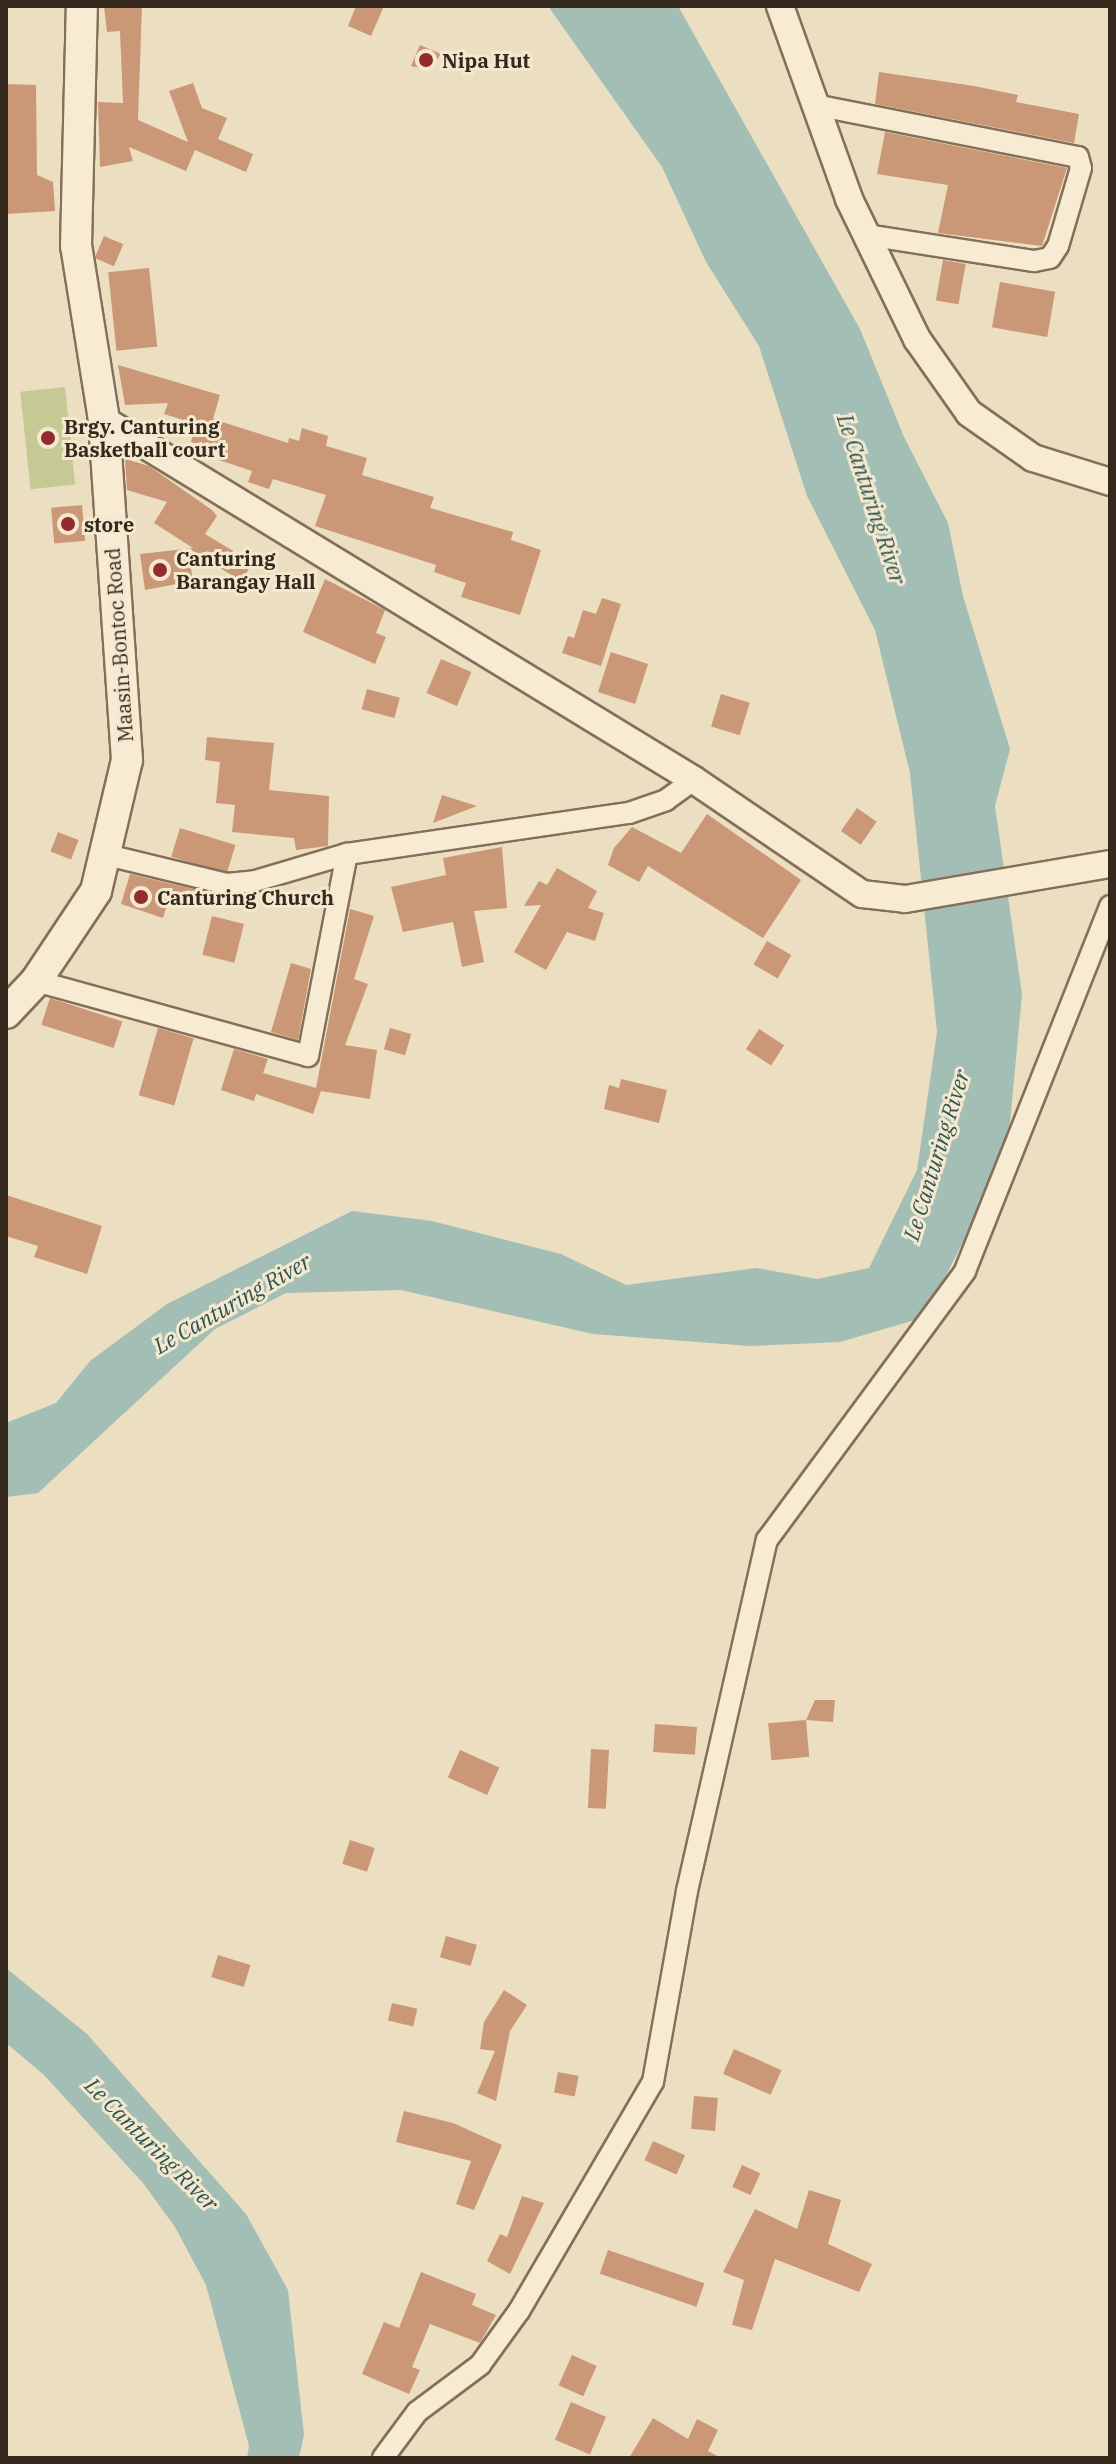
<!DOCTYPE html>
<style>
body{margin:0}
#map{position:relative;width:1116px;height:2464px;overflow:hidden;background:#ecdec0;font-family:"IBM Plex Serif",serif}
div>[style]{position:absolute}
.green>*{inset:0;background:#c5ca94;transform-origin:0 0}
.water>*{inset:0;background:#a3beb5}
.building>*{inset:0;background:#ca9777;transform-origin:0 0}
.roads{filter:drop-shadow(2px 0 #856f59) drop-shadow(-2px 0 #856f59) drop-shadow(0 2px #856f59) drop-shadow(0 -2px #856f59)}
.minor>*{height:20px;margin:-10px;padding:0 10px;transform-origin:10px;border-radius:10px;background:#f8ebd3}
.tertiary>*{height:26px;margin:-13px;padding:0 13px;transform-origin:13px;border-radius:13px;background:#f8ebd3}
.secondary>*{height:30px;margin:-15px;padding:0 15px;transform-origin:15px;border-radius:15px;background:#f8ebd3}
.dots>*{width:22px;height:22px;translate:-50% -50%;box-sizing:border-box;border:4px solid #f4e8cf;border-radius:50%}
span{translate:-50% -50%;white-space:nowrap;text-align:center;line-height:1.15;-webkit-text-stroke:6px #f4e8cf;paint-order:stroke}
.poi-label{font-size:20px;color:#35281d;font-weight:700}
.left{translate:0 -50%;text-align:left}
.street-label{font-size:20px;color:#35281d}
.water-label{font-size:22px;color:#2c5450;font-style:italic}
.frame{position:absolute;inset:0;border:8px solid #35281d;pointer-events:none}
</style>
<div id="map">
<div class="green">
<i style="left:65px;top:387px;width:98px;height:45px;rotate:84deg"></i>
</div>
<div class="water">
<i style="clip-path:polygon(548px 6px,678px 6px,860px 329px,904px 437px,948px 523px,963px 596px,1010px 749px,995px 806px,1022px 994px,1007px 1155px,925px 1317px,840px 1342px,750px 1346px,593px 1334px,401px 1290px,286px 1293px,215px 1329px,38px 1493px,6px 1497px,6px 1423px,56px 1403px,90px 1361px,167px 1304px,352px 1211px,432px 1221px,561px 1254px,626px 1285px,757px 1268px,817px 1279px,869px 1268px,917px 1170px,937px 1032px,910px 773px,875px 630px,807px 496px,759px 346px,706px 262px,662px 167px)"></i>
<i style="clip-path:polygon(6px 1968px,87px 2034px,246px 2214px,288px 2290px,304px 2435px,299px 2458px,247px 2458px,249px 2446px,206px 2285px,175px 2227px,143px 2183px,44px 2075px,6px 2043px)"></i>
</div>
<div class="building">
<i style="clip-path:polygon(104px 6px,142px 6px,138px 120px,188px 142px,169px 91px,193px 83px,202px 108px,227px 118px,218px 139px,253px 154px,246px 172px,195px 150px,186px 171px,129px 147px,133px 161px,100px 167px,98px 102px,123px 103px,120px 31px,107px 32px)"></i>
<i style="clip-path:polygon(356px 6px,384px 6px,371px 36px,348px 26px)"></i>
<i style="clip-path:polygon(420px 45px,441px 54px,430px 70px,411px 66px)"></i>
<i style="clip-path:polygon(879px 72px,974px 86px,1018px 95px,1016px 102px,1079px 114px,1074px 143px,875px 104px)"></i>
<i style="clip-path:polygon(6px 84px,36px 85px,37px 175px,53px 182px,55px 211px,6px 214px)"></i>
<i style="clip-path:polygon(885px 132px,1067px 168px,1042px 246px,938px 233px,948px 185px,877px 174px)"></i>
<i style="left:104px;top:236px;width:21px;height:24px;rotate:23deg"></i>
<i style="left:943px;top:260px;width:23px;height:41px;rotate:10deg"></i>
<i style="left:149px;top:268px;width:79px;height:41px;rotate:84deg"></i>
<i style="left:1000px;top:282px;width:56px;height:46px;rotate:10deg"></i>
<i style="clip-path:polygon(118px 365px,220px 395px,213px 419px,288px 443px,289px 438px,299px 441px,302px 428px,328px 436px,326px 446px,367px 458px,362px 475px,434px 497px,430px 508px,513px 532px,511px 540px,541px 550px,520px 615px,461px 597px,466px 583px,434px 572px,436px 565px,315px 526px,326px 495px,273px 479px,269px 489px,248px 482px,252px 471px,219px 460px,221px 451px,191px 442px,196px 424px,164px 414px,168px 403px,125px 405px)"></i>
<i style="clip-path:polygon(125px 459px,149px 466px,212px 510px,217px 516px,205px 534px,253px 563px,241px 581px,188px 548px,193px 581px,145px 590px,140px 554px,193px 548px,154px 523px,167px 502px,127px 490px)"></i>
<i style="left:82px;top:505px;width:36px;height:31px;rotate:85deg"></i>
<i style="clip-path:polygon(325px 579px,385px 610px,376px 633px,386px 637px,375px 664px,303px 632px)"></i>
<i style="clip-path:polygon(602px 598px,621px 604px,601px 666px,562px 653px,568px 636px,574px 638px,583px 610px,596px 614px)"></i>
<i style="left:611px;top:652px;width:39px;height:42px;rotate:18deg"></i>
<i style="left:441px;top:659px;width:33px;height:37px;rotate:23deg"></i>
<i style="left:367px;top:689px;width:34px;height:21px;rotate:15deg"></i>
<i style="left:721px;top:694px;width:30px;height:34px;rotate:17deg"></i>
<i style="clip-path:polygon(207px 737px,274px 743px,269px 790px,329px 796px,328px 846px,296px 850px,294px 838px,232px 832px,235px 805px,216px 803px,220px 762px,205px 760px)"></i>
<i style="clip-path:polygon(442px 795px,477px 806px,433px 823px)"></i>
<i style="left:857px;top:808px;width:24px;height:28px;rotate:35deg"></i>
<i style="clip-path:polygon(707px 814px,801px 880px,763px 938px,648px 866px,639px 882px,608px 865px,614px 848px,632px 827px,681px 853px)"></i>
<i style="left:180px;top:828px;width:58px;height:30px;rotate:17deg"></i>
<i style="left:58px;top:832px;width:22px;height:21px;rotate:21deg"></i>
<i style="clip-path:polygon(502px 847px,507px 908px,474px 911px,484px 962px,462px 967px,453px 922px,403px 932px,391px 887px,446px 875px,443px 858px)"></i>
<i style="clip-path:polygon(557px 868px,597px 891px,588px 908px,604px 913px,595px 941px,567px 932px,546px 970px,514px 952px,541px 905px,524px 906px,539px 881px,547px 885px)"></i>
<i style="clip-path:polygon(130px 874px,210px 893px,206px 906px,170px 895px,163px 918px,121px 904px)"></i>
<i style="clip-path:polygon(350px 909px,374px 916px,354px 979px,368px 984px,345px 1045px,377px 1050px,370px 1099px,321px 1091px,313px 1114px,256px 1094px,254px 1101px,221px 1090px,234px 1049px,268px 1059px,263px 1073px,316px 1088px)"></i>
<i style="left:212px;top:916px;width:33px;height:40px;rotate:14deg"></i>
<i style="left:767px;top:941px;width:28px;height:27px;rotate:30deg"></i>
<i style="clip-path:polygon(291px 963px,311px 969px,298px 1040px,271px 1032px)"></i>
<i style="left:50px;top:998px;width:76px;height:28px;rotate:18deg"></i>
<i style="left:158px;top:1028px;width:37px;height:70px;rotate:16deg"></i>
<i style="left:390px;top:1028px;width:22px;height:22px;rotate:16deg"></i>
<i style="left:759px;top:1029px;width:30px;height:24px;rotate:33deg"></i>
<i style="clip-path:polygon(621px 1079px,667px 1090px,659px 1123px,604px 1109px,609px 1085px,619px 1088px)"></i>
<i style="clip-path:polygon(6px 1195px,102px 1226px,87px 1274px,34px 1257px,38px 1246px,6px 1236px)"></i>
<i style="clip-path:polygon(815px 1700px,835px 1700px,833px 1722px,806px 1720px)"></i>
<i style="left:806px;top:1720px;width:37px;height:38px;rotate:85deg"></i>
<i style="left:655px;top:1724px;width:42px;height:28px;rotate:4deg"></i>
<i style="left:591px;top:1749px;width:18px;height:59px;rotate:3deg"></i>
<i style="left:460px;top:1750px;width:43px;height:30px;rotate:24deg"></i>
<i style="left:350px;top:1840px;width:26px;height:25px;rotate:18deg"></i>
<i style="left:446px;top:1936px;width:32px;height:22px;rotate:16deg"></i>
<i style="left:218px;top:1955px;width:34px;height:23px;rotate:17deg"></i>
<i style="clip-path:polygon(504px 1990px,527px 2005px,510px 2031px,496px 2101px,477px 2093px,495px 2051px,480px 2049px,484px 2022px)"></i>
<i style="left:392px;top:2003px;width:26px;height:18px;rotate:13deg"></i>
<i style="left:734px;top:2049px;width:52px;height:27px;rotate:24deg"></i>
<i style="left:558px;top:2072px;width:21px;height:21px;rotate:11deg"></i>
<i style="left:694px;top:2096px;width:24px;height:33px;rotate:5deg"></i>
<i style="clip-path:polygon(404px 2111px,453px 2123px,502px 2145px,474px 2210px,456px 2204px,471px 2161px,396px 2142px)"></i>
<i style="left:653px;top:2141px;width:35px;height:21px;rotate:24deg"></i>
<i style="left:742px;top:2165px;width:20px;height:24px;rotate:24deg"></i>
<i style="clip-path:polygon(809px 2190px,841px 2200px,828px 2244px,872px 2264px,859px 2292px,775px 2259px,752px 2330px,732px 2325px,744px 2280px,723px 2272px,755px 2209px,797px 2229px)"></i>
<i style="clip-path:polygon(522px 2196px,544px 2203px,510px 2274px,487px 2261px,500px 2234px,507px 2237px)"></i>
<i style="left:608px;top:2250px;width:102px;height:25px;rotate:19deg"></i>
<i style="clip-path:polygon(421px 2272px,476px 2294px,472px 2305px,496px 2315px,480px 2343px,430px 2324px,412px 2367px,420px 2370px,409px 2394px,362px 2374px,384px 2322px,399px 2328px)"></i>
<i style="left:572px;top:2355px;width:27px;height:33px;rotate:24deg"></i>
<i style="left:571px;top:2402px;width:38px;height:41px;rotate:23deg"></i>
<i style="clip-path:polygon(653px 2418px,688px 2439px,697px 2419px,718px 2430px,708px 2451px,721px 2458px,629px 2458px)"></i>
</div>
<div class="roads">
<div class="minor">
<i style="left:815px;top:105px;width:268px;rotate:11.2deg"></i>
<i style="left:1078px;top:157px;width:11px;rotate:75deg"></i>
<i style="left:1081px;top:168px;width:81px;rotate:106.4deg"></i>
<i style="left:1058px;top:246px;width:14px;rotate:124deg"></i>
<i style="left:1050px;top:258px;width:16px;rotate:169deg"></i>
<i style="left:1034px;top:261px;width:170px;rotate:-171.2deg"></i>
<i style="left:107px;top:855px;width:123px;rotate:13.6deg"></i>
<i style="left:227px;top:884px;width:28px;rotate:-6deg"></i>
<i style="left:255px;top:881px;width:96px;rotate:-16.4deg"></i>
<i style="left:347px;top:854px;width:285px;rotate:-8.3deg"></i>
<i style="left:629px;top:813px;width:39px;rotate:-19deg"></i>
<i style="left:666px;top:800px;width:34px;rotate:-36deg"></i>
<i style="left:36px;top:981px;width:282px;rotate:15.4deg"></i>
<i style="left:308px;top:1056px;width:206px;rotate:-79.1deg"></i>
<i style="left:383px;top:2458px;width:57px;rotate:-53.5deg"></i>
<i style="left:417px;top:2412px;width:79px;rotate:-36.7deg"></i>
<i style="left:480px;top:2365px;width:67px;rotate:-54.2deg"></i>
<i style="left:519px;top:2311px;width:265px;rotate:-59.7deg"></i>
<i style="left:653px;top:2082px;width:194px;rotate:-79.9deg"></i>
<i style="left:687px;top:1891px;width:360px;rotate:-77.2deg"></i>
<i style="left:767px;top:1540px;width:334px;rotate:-53.6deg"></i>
<i style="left:965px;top:1271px;width:393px;rotate:-68.3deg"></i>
</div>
<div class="tertiary">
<i style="left:780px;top:6px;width:205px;rotate:70.3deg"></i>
<i style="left:849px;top:199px;width:156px;rotate:64.1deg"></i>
<i style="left:917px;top:339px;width:90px;rotate:54.9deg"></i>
<i style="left:969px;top:413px;width:78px;rotate:35.1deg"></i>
<i style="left:1033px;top:458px;width:81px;rotate:17.3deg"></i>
<i style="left:104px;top:420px;width:691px;rotate:31.39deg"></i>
<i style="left:694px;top:780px;width:203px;rotate:34.2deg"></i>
<i style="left:862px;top:894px;width:43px;rotate:6.6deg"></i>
<i style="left:905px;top:899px;width:208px;rotate:-9.7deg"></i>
</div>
<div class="secondary">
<i style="left:6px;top:1013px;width:44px;rotate:-46.8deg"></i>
<i style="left:36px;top:981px;width:108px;rotate:-56.3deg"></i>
<i style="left:96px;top:891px;width:135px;rotate:-76.7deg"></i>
<i style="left:127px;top:760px;width:341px;rotate:-93.9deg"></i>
<i style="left:104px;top:420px;width:176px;rotate:-99.1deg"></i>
<i style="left:76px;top:246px;width:240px;rotate:-88.6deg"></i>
</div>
</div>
<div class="dots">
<i style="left:426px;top:60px;background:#922a2e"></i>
<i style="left:48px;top:438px;background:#922a2e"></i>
<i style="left:68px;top:524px;background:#922a2e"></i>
<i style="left:160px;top:570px;background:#922a2e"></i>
<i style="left:141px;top:897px;background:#922a2e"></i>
</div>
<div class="poi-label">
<span class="left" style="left:442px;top:60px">Nipa Hut</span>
<span class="left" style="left:64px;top:438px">Brgy. Canturing<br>Basketball court</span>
<span class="left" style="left:84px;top:524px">store</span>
<span class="left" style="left:176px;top:570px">Canturing<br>Barangay Hall</span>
<span class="left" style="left:157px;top:897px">Canturing Church</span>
</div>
<div class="street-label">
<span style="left:119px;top:645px;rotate:-94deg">Maasin-Bontoc Road</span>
</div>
<div class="water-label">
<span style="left:872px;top:499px;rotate:72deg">Le Canturing River</span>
<span style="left:936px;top:1155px;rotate:-73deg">Le Canturing River</span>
<span style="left:232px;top:1303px;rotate:-30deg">Le Canturing River</span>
<span style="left:152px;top:2144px;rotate:45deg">Le Canturing River</span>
</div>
<div class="frame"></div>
</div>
